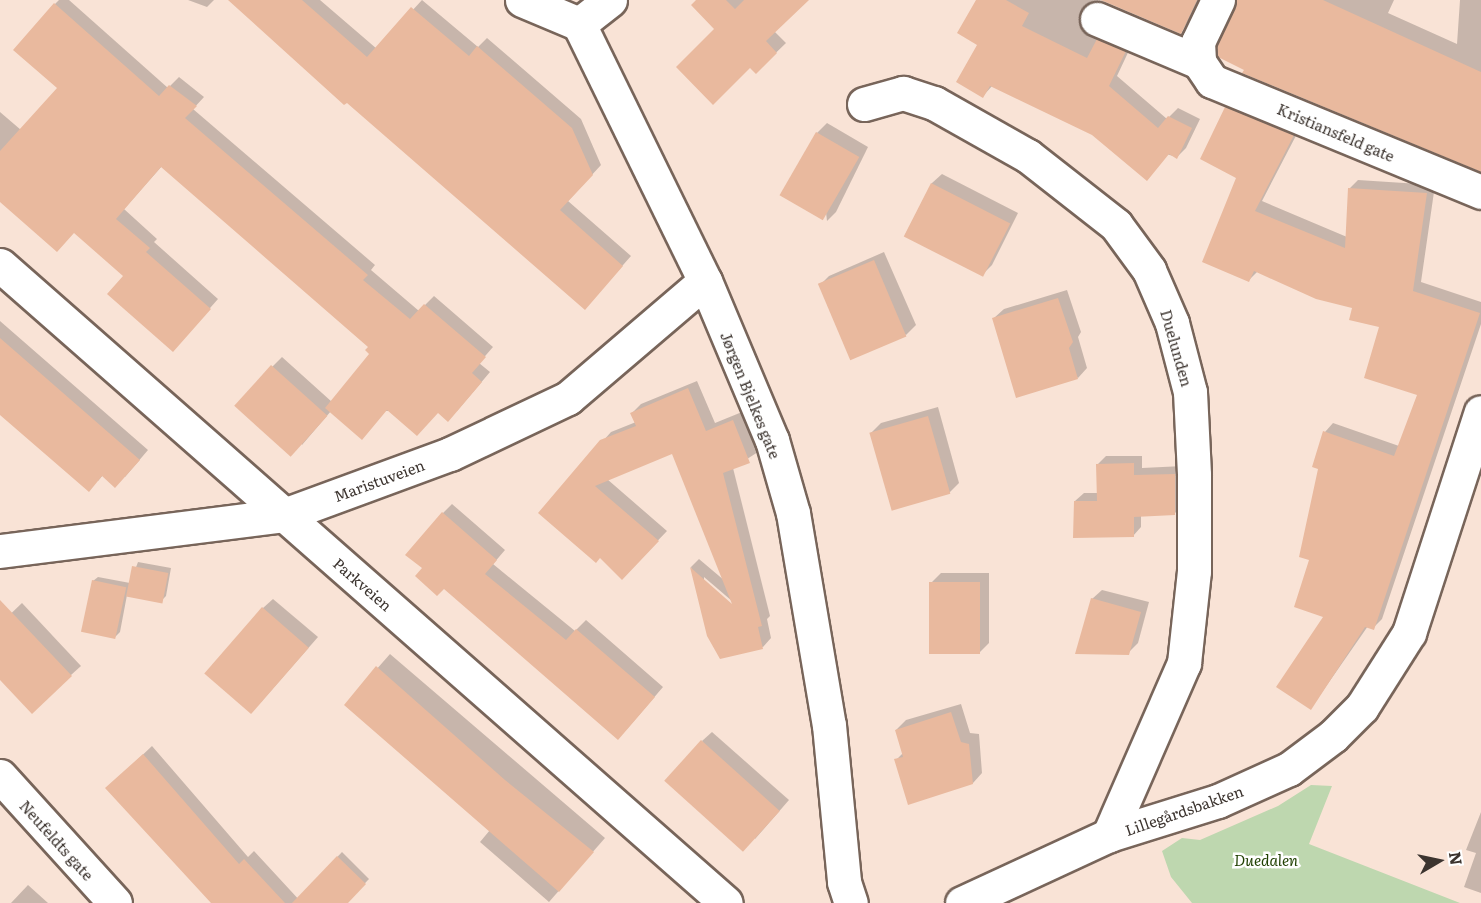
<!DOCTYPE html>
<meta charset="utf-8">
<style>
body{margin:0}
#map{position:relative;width:1481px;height:903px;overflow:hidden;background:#f9e3d6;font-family:Literata,serif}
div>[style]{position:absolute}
.green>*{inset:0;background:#bed7af}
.shadow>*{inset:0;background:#0003}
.building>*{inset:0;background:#e9b99e;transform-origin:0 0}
.roads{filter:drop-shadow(2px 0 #78655a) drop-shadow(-2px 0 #78655a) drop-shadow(0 2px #78655a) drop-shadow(0 -2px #78655a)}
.minor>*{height:33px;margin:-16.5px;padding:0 16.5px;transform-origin:16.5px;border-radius:16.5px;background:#fff}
.tertiary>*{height:33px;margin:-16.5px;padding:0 16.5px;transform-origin:16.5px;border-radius:16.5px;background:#fff}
span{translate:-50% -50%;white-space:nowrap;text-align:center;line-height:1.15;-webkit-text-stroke:5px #fff;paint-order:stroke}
.street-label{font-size:15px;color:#3c342f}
.park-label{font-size:15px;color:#1f3f00;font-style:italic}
.north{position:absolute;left:1409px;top:831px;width:60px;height:60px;-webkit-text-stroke:4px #fff;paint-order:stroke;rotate:81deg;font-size:16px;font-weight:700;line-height:24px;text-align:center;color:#3c342f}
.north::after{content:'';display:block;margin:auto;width:21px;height:27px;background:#3c342f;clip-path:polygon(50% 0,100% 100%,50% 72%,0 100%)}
</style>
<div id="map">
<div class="green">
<i style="clip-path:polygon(1311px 785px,1332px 786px,1309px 844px,1460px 903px,1192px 903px,1171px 877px,1162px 851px,1182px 838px,1200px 840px,1278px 806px)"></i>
</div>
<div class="shadow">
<i style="clip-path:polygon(59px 0,69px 0,168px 88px,179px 77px,204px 97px,193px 109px,375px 265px,371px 270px,419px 311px,434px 296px,493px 347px,479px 363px,490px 372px,457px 411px,331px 411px,302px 445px,272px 367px,282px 357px,332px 402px,371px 354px,370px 347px,162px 166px,124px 209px,157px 239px,154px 242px,218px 299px,181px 341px,125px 275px,74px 232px,0 200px,0 112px,21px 130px,59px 87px,55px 4px)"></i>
<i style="clip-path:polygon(188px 0,214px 0,207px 7px)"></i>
<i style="clip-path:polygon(230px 0,320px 0,377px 49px,422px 0,478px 47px,487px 38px,581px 119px,601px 165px,568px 201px,631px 256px,593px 299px)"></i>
<i style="clip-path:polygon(698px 0,807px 0,774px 31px,786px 43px,756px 72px)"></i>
<i style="clip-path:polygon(978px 0,1201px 0,1181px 32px,1104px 0,1090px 2px,1087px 11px,1133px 42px,1117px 76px,1167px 119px,1178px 108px,1200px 119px,1186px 148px,1177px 157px,1093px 134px,993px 85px,983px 96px)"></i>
<i style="clip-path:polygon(1238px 0,1394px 0,1388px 13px,1457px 44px,1460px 0,1481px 0,1481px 170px,1246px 69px)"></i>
<i style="clip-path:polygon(1236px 99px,1301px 126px,1262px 201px,1347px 237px,1349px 189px,1358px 180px,1435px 185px,1421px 282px,1481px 302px,1481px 324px,1382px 619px,1373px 628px,1368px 626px,1311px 708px,1325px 616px,1311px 558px,1325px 432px,1333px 423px,1399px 446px,1418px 394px,1381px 326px,1354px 307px,1258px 271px,1249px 280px,1227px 108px)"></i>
<i style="clip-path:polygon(827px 123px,868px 147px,836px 212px,827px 221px,817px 133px)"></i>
<i style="clip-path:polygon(942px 174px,1018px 213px,992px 265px,982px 275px,905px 235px,932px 183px)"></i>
<i style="clip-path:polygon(884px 252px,916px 325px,906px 335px,820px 285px,829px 276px)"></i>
<i style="clip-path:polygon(1067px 290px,1081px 332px,1078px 337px,1087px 368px,1078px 378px,994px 318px,1004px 309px)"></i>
<i style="clip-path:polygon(0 321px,148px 450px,125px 477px,103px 475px,98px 481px,0 397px)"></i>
<i style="clip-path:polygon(evenodd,697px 381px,715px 423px,742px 412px,758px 452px,733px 468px,770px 616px,767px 619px,771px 638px,763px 647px,708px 635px,691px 567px,699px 559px,725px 581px,672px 452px,607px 479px,667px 531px,622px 578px,600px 557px,540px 512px,611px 432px,636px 422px,632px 413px,641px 404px,697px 381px,704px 577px,739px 607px,737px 610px,704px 581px,704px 577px)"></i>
<i style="clip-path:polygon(938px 407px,959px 483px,949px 493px,871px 433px,881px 423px)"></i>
<i style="clip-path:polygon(1106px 456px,1142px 456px,1142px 468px,1183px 466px,1183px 505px,1175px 513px,1141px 515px,1141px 527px,1133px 536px,1075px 501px,1084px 493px,1098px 493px,1098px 464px)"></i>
<i style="clip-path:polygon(452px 504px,505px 550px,493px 564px,575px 631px,586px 620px,663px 687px,627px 729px,424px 568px,443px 513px)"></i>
<i style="clip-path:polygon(138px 562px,171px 568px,166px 596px,161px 601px,127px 595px,120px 632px,115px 637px,93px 581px,98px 577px,130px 583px)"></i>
<i style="clip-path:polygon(941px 573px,989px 573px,989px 643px,980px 652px,931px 583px)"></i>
<i style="clip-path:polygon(1102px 590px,1149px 602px,1138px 643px,1128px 653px,1092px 599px)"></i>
<i style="clip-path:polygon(273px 599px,318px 637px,261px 702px,263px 608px)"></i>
<i style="clip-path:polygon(22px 603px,81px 666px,71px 675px,0 678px,0 624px)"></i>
<i style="clip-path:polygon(390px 654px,605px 838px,549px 902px,480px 842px,490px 830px,346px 704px)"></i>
<i style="clip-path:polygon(961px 704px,970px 733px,979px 734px,982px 773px,973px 783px,896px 760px,903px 753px,896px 730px,906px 720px)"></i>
<i style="clip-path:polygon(712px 732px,789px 800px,755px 839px,702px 741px)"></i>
<i style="clip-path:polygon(152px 746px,248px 857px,254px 851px,302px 903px,213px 903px,116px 780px)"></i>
<i style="clip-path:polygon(1481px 812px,1481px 893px,1464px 887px,1476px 853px,1466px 850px)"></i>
<i style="clip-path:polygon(342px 852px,369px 879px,346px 903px,320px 903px,306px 890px)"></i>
<i style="clip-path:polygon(28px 885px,48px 903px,11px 903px)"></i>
</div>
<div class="building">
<i style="clip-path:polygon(228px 0,302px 0,367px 57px,411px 7px,469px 56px,477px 46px,572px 128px,593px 175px,560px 210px,623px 266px,585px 310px,347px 103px,344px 105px)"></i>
<i style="clip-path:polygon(696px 0,726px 0,735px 9px,744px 0,809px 0,766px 41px,777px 53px,756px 74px,750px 68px,713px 105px,676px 67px,714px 29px,691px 5px)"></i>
<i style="clip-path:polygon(976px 0,1006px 0,1029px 13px,1022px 26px,1087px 58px,1097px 39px,1126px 51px,1109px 86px,1158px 128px,1168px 116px,1192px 128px,1177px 159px,1169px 154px,1147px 181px,1092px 135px,990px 86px,983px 98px,956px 82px,977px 45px,957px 33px)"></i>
<i style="clip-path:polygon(1101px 0,1197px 0,1181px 34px)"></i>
<i style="clip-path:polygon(1236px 0,1323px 0,1481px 72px,1481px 172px,1242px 73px,1244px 70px,1218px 57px,1217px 46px)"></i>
<i style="clip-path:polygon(54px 3px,159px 96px,169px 85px,197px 106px,185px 118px,368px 275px,363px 280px,410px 319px,424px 304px,486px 357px,472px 373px,482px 382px,448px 422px,438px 413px,417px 436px,387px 410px,362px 440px,325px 408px,369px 354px,365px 350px,368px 347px,161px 167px,116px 219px,150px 248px,146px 252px,211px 309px,173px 352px,107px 294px,123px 276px,74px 233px,57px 252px,0 202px,0 151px,57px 88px,13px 50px)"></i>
<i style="clip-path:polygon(1225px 107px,1294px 135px,1255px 211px,1345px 248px,1348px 188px,1427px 193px,1413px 291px,1480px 313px,1374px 630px,1365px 627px,1311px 710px,1276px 687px,1323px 617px,1294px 607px,1309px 560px,1299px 557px,1318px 469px,1312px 467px,1323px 431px,1394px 456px,1417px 395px,1364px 378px,1379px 327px,1349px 320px,1352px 308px,1316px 299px,1254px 271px,1249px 282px,1202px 262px,1236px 178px,1200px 159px)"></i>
<i style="left:816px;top:132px;width:50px;height:73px;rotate:30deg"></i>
<i style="left:931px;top:183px;width:89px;height:60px;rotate:27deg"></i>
<i style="left:874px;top:260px;width:83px;height:61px;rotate:67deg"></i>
<i style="clip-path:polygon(1058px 298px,1073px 342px,1069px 348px,1078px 379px,1016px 398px,992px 318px)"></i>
<i style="clip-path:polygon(0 338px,140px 460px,115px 488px,102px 476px,89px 492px,0 415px)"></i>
<i style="left:271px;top:365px;width:76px;height:55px;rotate:42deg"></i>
<i style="clip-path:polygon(688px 388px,706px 431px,733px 420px,750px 463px,723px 473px,762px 626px,758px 627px,763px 649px,720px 659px,707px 636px,690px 567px,732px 604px,672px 454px,595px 486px,659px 541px,622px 580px,600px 558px,596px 563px,538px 513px,600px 440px,636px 426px,630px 413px)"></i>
<i style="left:928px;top:416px;width:81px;height:61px;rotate:74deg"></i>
<i style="clip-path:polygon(1134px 463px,1134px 475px,1175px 474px,1175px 515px,1134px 517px,1134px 537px,1073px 538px,1074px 501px,1097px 501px,1096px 464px)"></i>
<i style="clip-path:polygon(442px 512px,497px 560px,485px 574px,566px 640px,576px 629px,655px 697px,618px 740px,444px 589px,437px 596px,415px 576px,422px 568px,405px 555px)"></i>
<i style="left:132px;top:566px;width:37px;height:31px;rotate:11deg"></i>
<i style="left:92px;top:580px;width:35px;height:53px;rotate:12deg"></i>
<i style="left:929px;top:582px;width:51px;height:72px"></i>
<i style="clip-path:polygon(1091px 598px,1141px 612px,1129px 655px,1075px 654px)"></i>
<i style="clip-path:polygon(0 600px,72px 676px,32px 714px,0 680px)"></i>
<i style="left:262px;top:607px;width:62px;height:88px;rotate:41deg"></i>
<i style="clip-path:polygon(376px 666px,505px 780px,594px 852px,559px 892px,344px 705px)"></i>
<i style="clip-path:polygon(951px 712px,961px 742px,969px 744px,973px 784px,908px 805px,894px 759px,903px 757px,895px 730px)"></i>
<i style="left:701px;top:740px;width:106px;height:55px;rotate:42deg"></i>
<i style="clip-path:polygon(143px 754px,239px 864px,244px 859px,285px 903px,211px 903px,105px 788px)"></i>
<i style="clip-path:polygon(337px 856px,366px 884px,348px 903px,292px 903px)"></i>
</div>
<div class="roads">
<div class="minor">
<i style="left:522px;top:0;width:62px;rotate:22.8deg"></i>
<i style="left:610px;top:0;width:39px;rotate:142deg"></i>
<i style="left:579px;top:24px;width:286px;rotate:63.9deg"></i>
<i style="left:705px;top:281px;width:173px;rotate:67.2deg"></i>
<i style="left:772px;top:440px;width:76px;rotate:74deg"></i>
<i style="left:793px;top:513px;width:215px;rotate:80.4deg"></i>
<i style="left:829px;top:725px;width:158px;rotate:84.5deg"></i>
<i style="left:844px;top:882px;width:22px;rotate:72deg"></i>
<i style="left:1218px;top:0;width:47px;rotate:115.5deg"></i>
<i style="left:1198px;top:42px;width:20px;rotate:87deg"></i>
<i style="left:1199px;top:62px;width:23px;rotate:56deg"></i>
<i style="left:1212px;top:81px;width:291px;rotate:22.4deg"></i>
<i style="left:1097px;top:19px;width:111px;rotate:22.9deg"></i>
<i style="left:864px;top:104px;width:41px;rotate:-15.8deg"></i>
<i style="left:903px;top:93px;width:33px;rotate:18deg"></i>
<i style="left:934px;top:103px;width:108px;rotate:29.4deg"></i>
<i style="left:1028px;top:156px;width:112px;rotate:38.1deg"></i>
<i style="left:1116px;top:225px;width:56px;rotate:53.7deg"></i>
<i style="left:1149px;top:270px;width:58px;rotate:66.5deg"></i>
<i style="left:1172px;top:323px;width:71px;rotate:75.4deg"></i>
<i style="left:1190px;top:392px;width:83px;rotate:87.2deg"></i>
<i style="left:1194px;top:475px;width:96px;rotate:90deg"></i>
<i style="left:1194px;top:571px;width:93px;rotate:96.2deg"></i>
<i style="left:1184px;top:663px;width:188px;rotate:113.6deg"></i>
<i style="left:0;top:265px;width:966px;rotate:41.31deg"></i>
<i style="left:0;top:551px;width:286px;rotate:-7.2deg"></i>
<i style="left:284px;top:515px;width:177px;rotate:-20.2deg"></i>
<i style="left:450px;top:454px;width:131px;rotate:-25.4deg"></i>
<i style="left:568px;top:398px;width:180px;rotate:-40.5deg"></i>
<i style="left:0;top:776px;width:171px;rotate:47.8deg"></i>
</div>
<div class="tertiary">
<i style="left:962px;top:903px;width:162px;rotate:-24.8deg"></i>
<i style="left:1109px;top:835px;width:114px;rotate:-17.3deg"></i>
<i style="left:1218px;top:801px;width:78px;rotate:-24.3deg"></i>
<i style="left:1289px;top:769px;width:55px;rotate:-36.9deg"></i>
<i style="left:1333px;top:736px;width:41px;rotate:-45deg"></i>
<i style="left:1362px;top:707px;width:88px;rotate:-57.6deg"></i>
<i style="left:1409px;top:633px;width:232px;rotate:-72deg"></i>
</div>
</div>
<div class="street-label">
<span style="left:1336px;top:132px;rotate:23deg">Kristiansfeld gate</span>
<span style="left:1177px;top:348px;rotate:74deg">Duelunden</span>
<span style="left:751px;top:395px;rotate:68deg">Jørgen Bjelkes gate</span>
<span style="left:379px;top:480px;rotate:-20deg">Maristuveien</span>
<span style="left:363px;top:584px;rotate:41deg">Parkveien</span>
<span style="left:1184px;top:810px;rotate:-19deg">Lillegårdsbakken</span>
<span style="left:57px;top:840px;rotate:48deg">Neufeldts gate</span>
</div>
<div class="park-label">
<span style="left:1266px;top:860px">Duedalen</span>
</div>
<div class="north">N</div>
</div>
